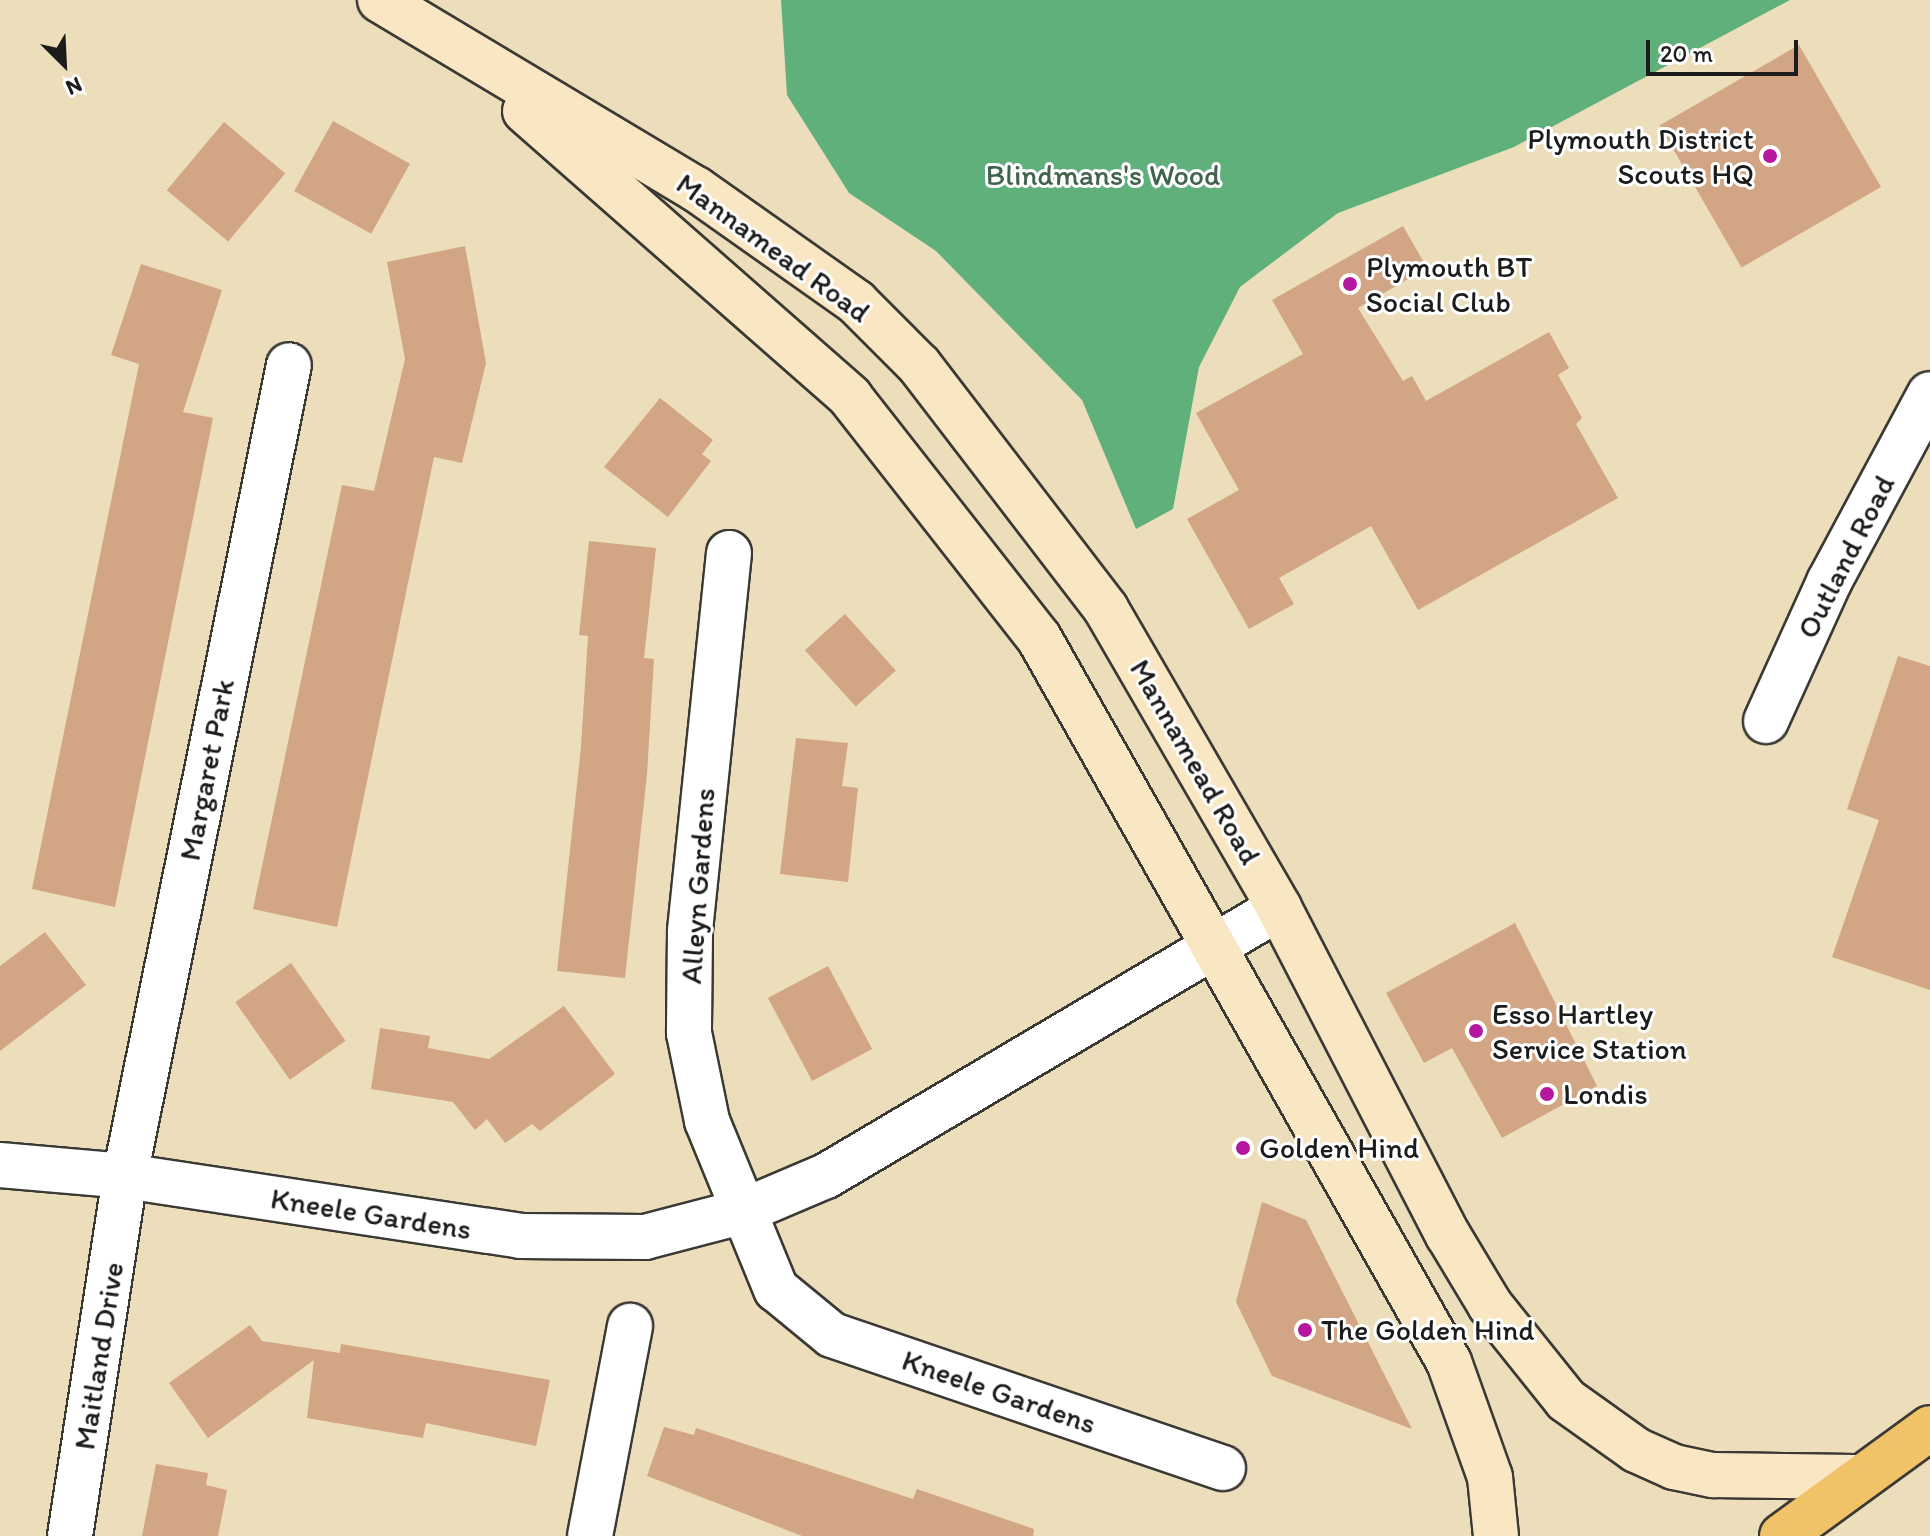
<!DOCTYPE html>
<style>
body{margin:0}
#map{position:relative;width:1930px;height:1536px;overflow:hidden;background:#ecdebb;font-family:Itim,sans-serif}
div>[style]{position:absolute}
.forest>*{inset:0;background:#60b07c}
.building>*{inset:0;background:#d2a584;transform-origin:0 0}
.roads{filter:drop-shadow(2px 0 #3b3934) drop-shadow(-2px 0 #3b3934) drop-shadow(0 2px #3b3934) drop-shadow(0 -2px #3b3934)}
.street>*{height:44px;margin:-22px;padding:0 22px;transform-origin:22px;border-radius:22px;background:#fff}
.secondary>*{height:44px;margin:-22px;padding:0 22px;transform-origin:22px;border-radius:22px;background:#f9e7c3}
.highway>*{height:44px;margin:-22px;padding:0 22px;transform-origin:22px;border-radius:22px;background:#f1c369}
.dots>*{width:22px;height:22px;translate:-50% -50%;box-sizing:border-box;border:4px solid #fff;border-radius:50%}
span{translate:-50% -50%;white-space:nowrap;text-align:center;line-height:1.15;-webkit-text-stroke:6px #fff;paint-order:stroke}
.poi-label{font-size:30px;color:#1c1c1c}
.right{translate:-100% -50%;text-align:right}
.left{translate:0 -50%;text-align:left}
.park-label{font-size:30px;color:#40634b}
.street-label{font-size:30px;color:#1c1c1c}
.north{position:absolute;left:24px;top:24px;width:80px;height:80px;-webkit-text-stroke:6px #fff;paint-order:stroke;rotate:156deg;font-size:22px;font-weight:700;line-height:32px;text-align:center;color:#1c1c1c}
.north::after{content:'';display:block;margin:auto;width:28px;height:36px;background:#1c1c1c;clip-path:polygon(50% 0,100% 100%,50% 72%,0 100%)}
.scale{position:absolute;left:1646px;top:40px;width:152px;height:36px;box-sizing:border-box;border:4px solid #1c1c1c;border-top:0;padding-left:10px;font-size:24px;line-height:28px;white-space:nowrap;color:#1c1c1c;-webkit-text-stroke:6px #fff;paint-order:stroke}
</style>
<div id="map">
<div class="forest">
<i style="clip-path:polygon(781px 0,1790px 0,1514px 147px,1338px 213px,1240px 287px,1199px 367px,1173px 509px,1136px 529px,1082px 400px,936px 251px,849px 193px,787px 95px)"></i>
</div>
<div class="building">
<i style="left:1799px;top:45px;width:164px;height:161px;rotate:60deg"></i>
<i style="left:333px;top:121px;width:88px;height:80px;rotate:29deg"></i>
<i style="left:224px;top:122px;width:80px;height:89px;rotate:40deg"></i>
<i style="clip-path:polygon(1403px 226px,1427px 268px,1358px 308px,1403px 381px,1412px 376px,1426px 401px,1549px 332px,1569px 368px,1558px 375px,1582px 418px,1576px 424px,1618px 498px,1418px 610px,1371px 526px,1279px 578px,1294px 604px,1249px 629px,1187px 519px,1239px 490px,1196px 413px,1303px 354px,1272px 300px)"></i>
<i style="clip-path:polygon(465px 246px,486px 363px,462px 463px,434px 457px,337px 927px,253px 909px,342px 485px,374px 491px,405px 359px,387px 262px)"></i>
<i style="clip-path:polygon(141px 264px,222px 290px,183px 412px,213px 418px,115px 907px,32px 889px,139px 364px,111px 355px)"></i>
<i style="clip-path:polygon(660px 398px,713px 440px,702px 454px,711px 461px,668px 517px,604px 467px)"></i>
<i style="clip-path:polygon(589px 541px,656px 548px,644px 658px,654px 659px,647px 774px,625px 978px,557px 971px,581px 747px,588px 636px,579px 635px)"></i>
<i style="left:845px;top:614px;width:76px;height:54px;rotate:48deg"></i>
<i style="clip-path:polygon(1898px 656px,1930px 666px,1930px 990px,1832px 957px,1879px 820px,1847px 809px)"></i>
<i style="clip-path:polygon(796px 738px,848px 743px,842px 786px,858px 788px,848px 882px,780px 874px)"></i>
<i style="clip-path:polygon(1515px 923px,1597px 1086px,1502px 1138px,1452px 1048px,1424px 1063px,1386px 993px)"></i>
<i style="clip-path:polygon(45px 932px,86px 985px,0 1051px,0 966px)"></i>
<i style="left:291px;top:963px;width:95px;height:68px;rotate:55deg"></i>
<i style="left:828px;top:966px;width:94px;height:68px;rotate:62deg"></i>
<i style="clip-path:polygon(564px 1006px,615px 1074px,540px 1131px,532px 1124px,505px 1143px,487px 1119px,475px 1130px,453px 1102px,371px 1089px,380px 1028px,430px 1036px,428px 1048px,489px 1059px)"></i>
<i style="clip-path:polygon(1262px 1202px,1306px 1220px,1412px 1429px,1272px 1376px,1236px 1302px)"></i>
<i style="clip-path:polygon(250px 1325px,262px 1341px,340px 1353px,341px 1344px,550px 1380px,536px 1446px,426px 1423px,423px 1438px,307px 1418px,314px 1360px,208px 1438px,169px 1383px)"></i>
<i style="clip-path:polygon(664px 1427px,694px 1435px,696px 1428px,913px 1499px,917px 1489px,1034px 1529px,1033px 1536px,802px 1536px,647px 1476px)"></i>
<i style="clip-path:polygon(156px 1464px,208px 1473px,206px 1485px,227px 1490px,218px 1536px,142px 1536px)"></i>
</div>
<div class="roads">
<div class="street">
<i style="left:729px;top:553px;width:381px;rotate:95.9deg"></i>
<i style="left:690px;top:932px;width:101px;rotate:90.6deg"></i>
<i style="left:689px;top:1033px;width:90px;rotate:78.4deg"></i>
<i style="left:707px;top:1121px;width:182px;rotate:67.7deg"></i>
<i style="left:776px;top:1289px;width:72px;rotate:39.4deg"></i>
<i style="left:832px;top:1335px;width:413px;rotate:18.8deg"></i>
<i style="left:1766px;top:721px;width:153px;rotate:-65.6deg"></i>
<i style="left:1829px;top:582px;width:213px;rotate:-61.8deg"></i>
<i style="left:0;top:1165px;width:125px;rotate:5deg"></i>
<i style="left:125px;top:1176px;width:400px;rotate:8.6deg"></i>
<i style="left:520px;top:1236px;width:125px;rotate:0.5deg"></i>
<i style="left:645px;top:1237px;width:99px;rotate:-14.6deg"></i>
<i style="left:741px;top:1212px;width:92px;rotate:-23deg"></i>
<i style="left:826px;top:1176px;width:526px;rotate:-30.61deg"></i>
<i style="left:70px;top:1536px;width:364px;rotate:-81.3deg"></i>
<i style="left:125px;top:1176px;width:827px;rotate:-78.57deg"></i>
<i style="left:590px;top:1536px;width:214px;rotate:-79.2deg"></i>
</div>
<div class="secondary">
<i style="left:380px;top:0;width:368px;rotate:30.9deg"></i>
<i style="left:696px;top:189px;width:196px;rotate:35.2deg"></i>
<i style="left:856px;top:302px;width:89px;rotate:45deg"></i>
<i style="left:919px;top:365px;width:307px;rotate:52.5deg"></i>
<i style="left:1106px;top:609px;width:345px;rotate:59.9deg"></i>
<i style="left:1279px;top:908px;width:368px;rotate:62.7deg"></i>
<i style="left:1448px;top:1235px;width:82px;rotate:59deg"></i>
<i style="left:1490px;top:1305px;width:122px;rotate:51.3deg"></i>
<i style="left:1566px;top:1400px;width:86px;rotate:35.5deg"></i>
<i style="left:1636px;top:1450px;width:42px;rotate:24.1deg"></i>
<i style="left:1674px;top:1467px;width:40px;rotate:12deg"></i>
<i style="left:1713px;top:1475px;width:141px;rotate:0.8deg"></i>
<i style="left:525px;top:111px;width:433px;rotate:41.3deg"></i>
<i style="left:850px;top:397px;width:306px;rotate:51.9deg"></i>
<i style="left:1039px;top:638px;width:832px;rotate:60.48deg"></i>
<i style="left:1449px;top:1362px;width:122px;rotate:70.4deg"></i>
<i style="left:1490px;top:1477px;width:59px;rotate:84.2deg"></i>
</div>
<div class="highway">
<i style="left:1782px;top:1536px;width:183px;rotate:-36.1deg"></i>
</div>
</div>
<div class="dots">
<i style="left:1770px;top:156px;background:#b5179e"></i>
<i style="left:1350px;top:284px;background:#b5179e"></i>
<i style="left:1476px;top:1031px;background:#b5179e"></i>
<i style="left:1547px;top:1094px;background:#b5179e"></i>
<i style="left:1243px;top:1148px;background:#b5179e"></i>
<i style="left:1305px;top:1330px;background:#b5179e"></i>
</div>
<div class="poi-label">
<span class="right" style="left:1754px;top:156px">Plymouth District<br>Scouts HQ</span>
<span class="left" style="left:1366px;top:284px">Plymouth BT<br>Social Club</span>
<span class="left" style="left:1492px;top:1031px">Esso Hartley<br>Service Station</span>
<span class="left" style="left:1563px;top:1094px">Londis</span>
<span class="left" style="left:1259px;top:1148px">Golden Hind</span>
<span class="left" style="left:1321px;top:1330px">The Golden Hind</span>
</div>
<div class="park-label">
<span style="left:1103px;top:175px">Blindmans's Wood</span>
</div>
<div class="street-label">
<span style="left:773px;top:248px;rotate:36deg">Mannamead Road</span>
<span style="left:1846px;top:557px;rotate:-63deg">Outland Road</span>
<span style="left:1195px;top:762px;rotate:60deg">Mannamead Road</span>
<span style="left:207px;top:770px;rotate:-79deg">Margaret Park</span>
<span style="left:698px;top:886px;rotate:-86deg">Alleyn Gardens</span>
<span style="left:371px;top:1214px;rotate:9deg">Kneele Gardens</span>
<span style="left:99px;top:1356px;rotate:-81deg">Maitland Drive</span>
<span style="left:999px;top:1392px;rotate:19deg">Kneele Gardens</span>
</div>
<div class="north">N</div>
<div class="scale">20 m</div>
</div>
